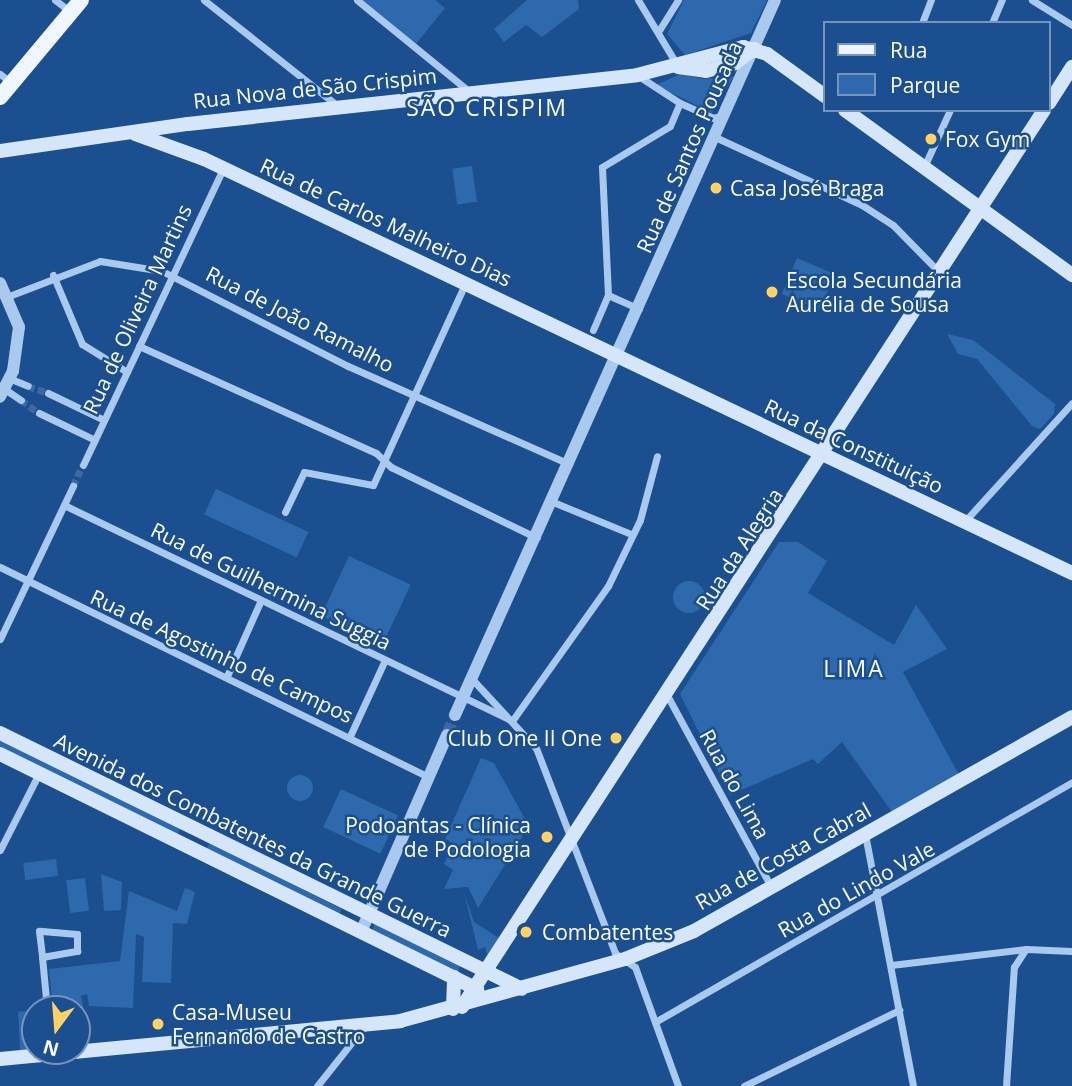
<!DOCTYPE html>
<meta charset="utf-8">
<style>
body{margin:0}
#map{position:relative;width:1072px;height:1086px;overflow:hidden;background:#1b4f8f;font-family:"Open Sans",sans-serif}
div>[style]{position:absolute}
.green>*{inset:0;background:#2e69ad;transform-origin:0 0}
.round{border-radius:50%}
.minor-tunnel>*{height:7px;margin-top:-3.5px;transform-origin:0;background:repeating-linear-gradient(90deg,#3d69a0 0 7px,transparent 0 10.5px)}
.tertiary-tunnel>*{height:12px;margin-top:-6px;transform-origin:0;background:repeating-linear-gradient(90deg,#3d69a0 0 12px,transparent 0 18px)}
.minor>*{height:7px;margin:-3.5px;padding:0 3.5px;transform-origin:3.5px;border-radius:3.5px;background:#a9c9ee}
.tertiary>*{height:12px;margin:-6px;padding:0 6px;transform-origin:6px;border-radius:6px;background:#a9c9ee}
.secondary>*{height:14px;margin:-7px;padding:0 7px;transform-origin:7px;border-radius:7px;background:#d6e6fa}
.primary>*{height:16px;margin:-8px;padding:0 8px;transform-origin:8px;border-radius:8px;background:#f0f6ff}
.dots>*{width:19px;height:19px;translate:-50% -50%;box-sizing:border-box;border:4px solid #1b4f8f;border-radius:50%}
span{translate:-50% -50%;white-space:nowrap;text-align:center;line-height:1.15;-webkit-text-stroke:5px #1b4f8f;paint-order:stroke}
.street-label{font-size:21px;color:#fff}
.poi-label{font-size:21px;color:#fff}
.left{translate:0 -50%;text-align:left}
.right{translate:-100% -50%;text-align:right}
.neighbourhood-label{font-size:23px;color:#fff;letter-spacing:2px}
.legend{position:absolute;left:823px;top:21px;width:228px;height:91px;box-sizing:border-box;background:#1b4f8f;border:2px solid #7695bc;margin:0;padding:9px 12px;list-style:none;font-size:21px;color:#fff}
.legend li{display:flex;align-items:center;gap:14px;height:35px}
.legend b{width:35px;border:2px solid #7695bc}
.north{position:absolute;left:21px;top:995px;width:70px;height:70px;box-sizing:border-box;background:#1b4f8f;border:2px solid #7695bc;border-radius:50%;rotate:196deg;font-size:19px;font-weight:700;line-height:28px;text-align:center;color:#fff}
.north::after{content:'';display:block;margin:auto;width:24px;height:32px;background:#ffd166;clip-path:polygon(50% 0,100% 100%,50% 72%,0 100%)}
</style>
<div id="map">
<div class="green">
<i style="clip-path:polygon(362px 0,435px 0,445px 8px,416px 44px)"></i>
<i style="clip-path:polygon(527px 0,578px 0,579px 9px,542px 37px,526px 25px,504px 42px,494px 29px)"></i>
<i style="clip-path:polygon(684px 0,767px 0,751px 33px,685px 55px,667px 34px)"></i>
<i style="clip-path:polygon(680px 74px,704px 79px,734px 76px,712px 113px,656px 85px)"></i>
<i style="left:472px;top:166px;width:36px;height:20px;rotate:82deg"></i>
<i style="left:797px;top:258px;width:41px;height:39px;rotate:23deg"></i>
<i style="clip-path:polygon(947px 334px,973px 340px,1055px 404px,1054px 414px,1040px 429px,1032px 426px,977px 359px,958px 354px)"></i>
<i style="left:216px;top:489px;width:102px;height:28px;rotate:25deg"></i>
<i style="clip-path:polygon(779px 542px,798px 542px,827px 561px,808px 593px,894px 645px,916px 605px,947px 649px,903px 672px,959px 775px,892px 812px,842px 742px,818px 764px,813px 759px,730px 795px,680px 694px)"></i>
<i style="left:349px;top:556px;width:68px;height:66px;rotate:25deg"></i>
<i class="round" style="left:673px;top:581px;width:32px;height:32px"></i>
<i style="left:0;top:740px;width:201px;height:11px;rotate:26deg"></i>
<i style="clip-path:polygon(481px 758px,494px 763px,529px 826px,478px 908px,468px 887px,444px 889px,453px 870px,444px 864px,453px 843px,445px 839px)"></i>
<i class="round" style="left:287px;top:775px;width:26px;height:26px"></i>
<i style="left:341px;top:789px;width:63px;height:42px;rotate:25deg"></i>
<i style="left:210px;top:842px;width:148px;height:10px;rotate:27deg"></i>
<i style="left:56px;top:859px;width:17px;height:33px;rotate:83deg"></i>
<i style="clip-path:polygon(101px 874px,122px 882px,121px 910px,104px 911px)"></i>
<i style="left:85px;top:878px;width:33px;height:19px;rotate:83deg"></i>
<i style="clip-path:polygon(185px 888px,195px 892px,187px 924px,173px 923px,171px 983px,142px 982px,144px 937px,136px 934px,133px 1008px,89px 1006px,87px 994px,81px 996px,83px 1007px,53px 1009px,49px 969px,120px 961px,129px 891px,177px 911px)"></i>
<i style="clip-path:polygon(464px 892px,474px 922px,499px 938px,488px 958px,485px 947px,478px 950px)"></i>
<i style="left:375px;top:924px;width:95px;height:10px;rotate:26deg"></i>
<i style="left:33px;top:1011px;width:39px;height:15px;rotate:87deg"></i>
</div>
<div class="minor-tunnel">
<i style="left:28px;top:386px;width:21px;rotate:19deg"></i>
<i style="left:21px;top:400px;width:22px;rotate:36deg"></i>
<i style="left:73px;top:486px;width:23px;rotate:-65deg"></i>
</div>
<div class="tertiary-tunnel">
<i style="left:447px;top:735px;width:22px;rotate:-68deg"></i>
</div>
<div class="minor">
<i style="left:55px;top:0;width:20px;rotate:37deg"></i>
<i style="left:204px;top:0;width:172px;rotate:38.4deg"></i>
<i style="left:357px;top:0;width:146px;rotate:39.2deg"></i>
<i style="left:638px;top:0;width:76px;rotate:59deg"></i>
<i style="left:1032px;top:0;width:47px;rotate:32deg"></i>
<i style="left:922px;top:23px;width:25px;rotate:-69deg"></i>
<i style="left:992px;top:23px;width:25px;rotate:-67deg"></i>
<i style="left:658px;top:32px;width:38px;rotate:-58deg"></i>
<i style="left:0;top:74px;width:14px;rotate:39deg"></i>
<i style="left:637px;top:75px;width:51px;rotate:33.1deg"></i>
<i style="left:680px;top:103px;width:36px;rotate:24deg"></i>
<i style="left:713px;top:118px;width:11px;rotate:-15deg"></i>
<i style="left:715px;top:137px;width:162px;rotate:24.8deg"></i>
<i style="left:862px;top:205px;width:37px;rotate:33deg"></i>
<i style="left:893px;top:225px;width:66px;rotate:45.6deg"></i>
<i style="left:924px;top:167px;width:63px;rotate:-65.5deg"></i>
<i style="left:53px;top:275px;width:75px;rotate:67.2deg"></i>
<i style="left:82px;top:344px;width:53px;rotate:31.9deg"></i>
<i style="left:608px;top:295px;width:34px;rotate:24deg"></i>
<i style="left:9px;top:296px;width:97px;rotate:-21deg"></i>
<i style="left:100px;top:261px;width:63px;rotate:9.2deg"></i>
<i style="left:162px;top:271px;width:209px;rotate:27.1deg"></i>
<i style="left:348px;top:366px;width:242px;rotate:23.9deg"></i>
<i style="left:593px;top:330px;width:38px;rotate:-67deg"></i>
<i style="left:608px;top:295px;width:128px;rotate:-92.7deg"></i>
<i style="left:602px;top:167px;width:79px;rotate:-31.1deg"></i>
<i style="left:670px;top:126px;width:25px;rotate:-67deg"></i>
<i style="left:139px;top:346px;width:260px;rotate:24.3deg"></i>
<i style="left:376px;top:453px;width:21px;rotate:43deg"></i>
<i style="left:391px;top:467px;width:162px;rotate:25.9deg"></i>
<i style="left:11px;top:379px;width:18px;rotate:22deg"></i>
<i style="left:6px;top:390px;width:18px;rotate:34deg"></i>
<i style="left:48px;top:393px;width:62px;rotate:25.7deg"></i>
<i style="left:39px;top:413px;width:62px;rotate:25.7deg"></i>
<i style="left:83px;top:465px;width:327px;rotate:-64.7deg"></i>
<i style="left:553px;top:502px;width:84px;rotate:22.3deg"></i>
<i style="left:64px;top:505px;width:497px;rotate:25.7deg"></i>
<i style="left:285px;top:512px;width:44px;rotate:-64.6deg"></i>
<i style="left:304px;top:472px;width:70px;rotate:10.7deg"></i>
<i style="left:373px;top:485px;width:221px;rotate:-65.4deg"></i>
<i style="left:965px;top:521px;width:159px;rotate:-47.8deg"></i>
<i style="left:0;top:567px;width:478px;rotate:26.1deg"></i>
<i style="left:0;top:639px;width:170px;rotate:-64.5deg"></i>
<i style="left:227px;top:676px;width:83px;rotate:-65.9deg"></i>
<i style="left:472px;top:679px;width:94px;rotate:47.2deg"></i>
<i style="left:536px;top:748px;width:220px;rotate:68.9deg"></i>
<i style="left:615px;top:953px;width:24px;rotate:35deg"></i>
<i style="left:635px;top:967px;width:127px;rotate:70.1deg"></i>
<i style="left:668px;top:697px;width:216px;rotate:61.5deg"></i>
<i style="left:512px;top:721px;width:166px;rotate:-54.6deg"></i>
<i style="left:608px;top:586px;width:73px;rotate:-64.1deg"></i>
<i style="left:640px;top:520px;width:66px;rotate:-75.1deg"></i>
<i style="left:350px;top:736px;width:81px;rotate:-65.3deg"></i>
<i style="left:865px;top:834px;width:257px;rotate:79.2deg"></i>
<i style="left:0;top:850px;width:86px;rotate:-63.1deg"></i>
<i style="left:42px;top:957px;width:36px;rotate:-10deg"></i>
<i style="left:77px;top:951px;width:17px;rotate:-90deg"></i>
<i style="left:77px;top:934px;width:38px;rotate:-175deg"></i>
<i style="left:39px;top:931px;width:26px;rotate:83deg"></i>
<i style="left:42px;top:957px;width:52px;rotate:84.5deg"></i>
<i style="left:891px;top:965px;width:136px;rotate:-6.8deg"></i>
<i style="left:1026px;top:949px;width:46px;rotate:2.5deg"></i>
<i style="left:655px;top:1022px;width:481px;rotate:-29.9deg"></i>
<i style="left:317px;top:1086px;width:75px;rotate:-51.5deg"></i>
<i style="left:744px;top:1086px;width:173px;rotate:-26.1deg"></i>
<i style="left:1006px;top:1086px;width:119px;rotate:-86.2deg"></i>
<i style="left:1014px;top:967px;width:20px;rotate:-57deg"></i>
</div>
<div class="tertiary">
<i style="left:0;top:283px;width:48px;rotate:66.6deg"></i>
<i style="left:19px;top:327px;width:44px;rotate:97.8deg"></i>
<i style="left:13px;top:371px;width:29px;rotate:117deg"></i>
<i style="left:455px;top:715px;width:783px;rotate:-65.89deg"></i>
<i style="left:361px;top:932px;width:215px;rotate:-66.4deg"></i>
</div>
<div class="secondary">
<i style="left:678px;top:67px;width:28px;rotate:8deg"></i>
<i style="left:706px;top:71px;width:30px;rotate:-15deg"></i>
<i style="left:735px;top:63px;width:24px;rotate:-36deg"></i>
<i style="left:1049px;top:103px;width:43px;rotate:-57.4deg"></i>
<i style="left:845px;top:110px;width:281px;rotate:36deg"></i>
<i style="left:135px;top:134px;width:73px;rotate:19.9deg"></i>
<i style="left:204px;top:159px;width:962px;rotate:25.5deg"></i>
<i style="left:0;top:151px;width:190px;rotate:-8.2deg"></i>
<i style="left:188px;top:124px;width:452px;rotate:-6.2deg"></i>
<i style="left:637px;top:75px;width:110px;rotate:-14.8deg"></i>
<i style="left:743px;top:47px;width:25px;rotate:16deg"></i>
<i style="left:767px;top:54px;width:72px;rotate:35.9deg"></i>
<i style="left:0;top:733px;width:581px;rotate:26.12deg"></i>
<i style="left:0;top:754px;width:532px;rotate:26.23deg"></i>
<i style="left:462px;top:1007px;width:1069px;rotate:-57.02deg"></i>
<i style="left:453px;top:1009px;width:32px;rotate:-88deg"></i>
<i style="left:0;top:1059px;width:402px;rotate:-5.4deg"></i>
<i style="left:400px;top:1021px;width:233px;rotate:-15.4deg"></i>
<i style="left:625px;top:959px;width:74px;rotate:-22.1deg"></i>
<i style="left:694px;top:931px;width:434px;rotate:-29.5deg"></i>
</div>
<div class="primary">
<i style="left:0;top:97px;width:126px;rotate:-50.1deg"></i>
</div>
<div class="dots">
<i style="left:931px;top:139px;background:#ffd166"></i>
<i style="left:716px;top:188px;background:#ffd166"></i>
<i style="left:772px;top:292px;background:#ffd166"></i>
<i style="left:616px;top:738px;background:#ffd166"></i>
<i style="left:547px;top:837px;background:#ffd166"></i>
<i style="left:526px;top:932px;background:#ffd166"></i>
<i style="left:158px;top:1024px;background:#ffd166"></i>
</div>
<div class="street-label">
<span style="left:315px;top:88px;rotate:-6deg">Rua Nova de São Crispim</span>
<span style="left:689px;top:147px;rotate:-66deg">Rua de Santos Pousada</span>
<span style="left:386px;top:222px;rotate:25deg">Rua de Carlos Malheiro Dias</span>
<span style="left:137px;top:309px;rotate:-65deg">Rua de Oliveira Martins</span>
<span style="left:300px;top:319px;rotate:27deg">Rua de João Ramalho</span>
<span style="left:854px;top:446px;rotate:25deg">Rua da Constituição</span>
<span style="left:739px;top:549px;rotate:-57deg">Rua da Alegria</span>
<span style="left:271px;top:586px;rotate:26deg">Rua de Guilhermina Suggia</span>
<span style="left:222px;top:656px;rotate:25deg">Rua de Agostinho de Campos</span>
<span style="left:735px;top:784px;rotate:61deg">Rua do Lima</span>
<span style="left:253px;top:835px;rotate:26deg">Avenida dos Combatentes da Grande Guerra</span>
<span style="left:783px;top:856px;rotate:-29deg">Rua de Costa Cabral</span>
<span style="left:856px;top:889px;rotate:-29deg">Rua do Lindo Vale</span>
</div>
<div class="poi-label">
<span class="left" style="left:945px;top:139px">Fox Gym</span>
<span class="left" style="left:730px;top:188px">Casa José Braga</span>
<span class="left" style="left:786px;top:292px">Escola Secundária<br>Aurélia de Sousa</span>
<span class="right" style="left:602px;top:738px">Club One II One</span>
<span class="right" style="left:531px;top:837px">Podoantas - Clínica<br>de Podologia</span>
<span class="left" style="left:542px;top:932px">Combatentes</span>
<span class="left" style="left:172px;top:1024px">Casa-Museu<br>Fernando de Castro</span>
</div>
<div class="neighbourhood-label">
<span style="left:487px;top:107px">SÃO CRISPIM</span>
<span style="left:854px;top:668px">LIMA</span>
</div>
<ul class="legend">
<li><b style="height:9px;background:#f0f6ff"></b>Rua</li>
<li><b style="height:19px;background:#2e69ad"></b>Parque</li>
</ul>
<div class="north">N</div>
</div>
